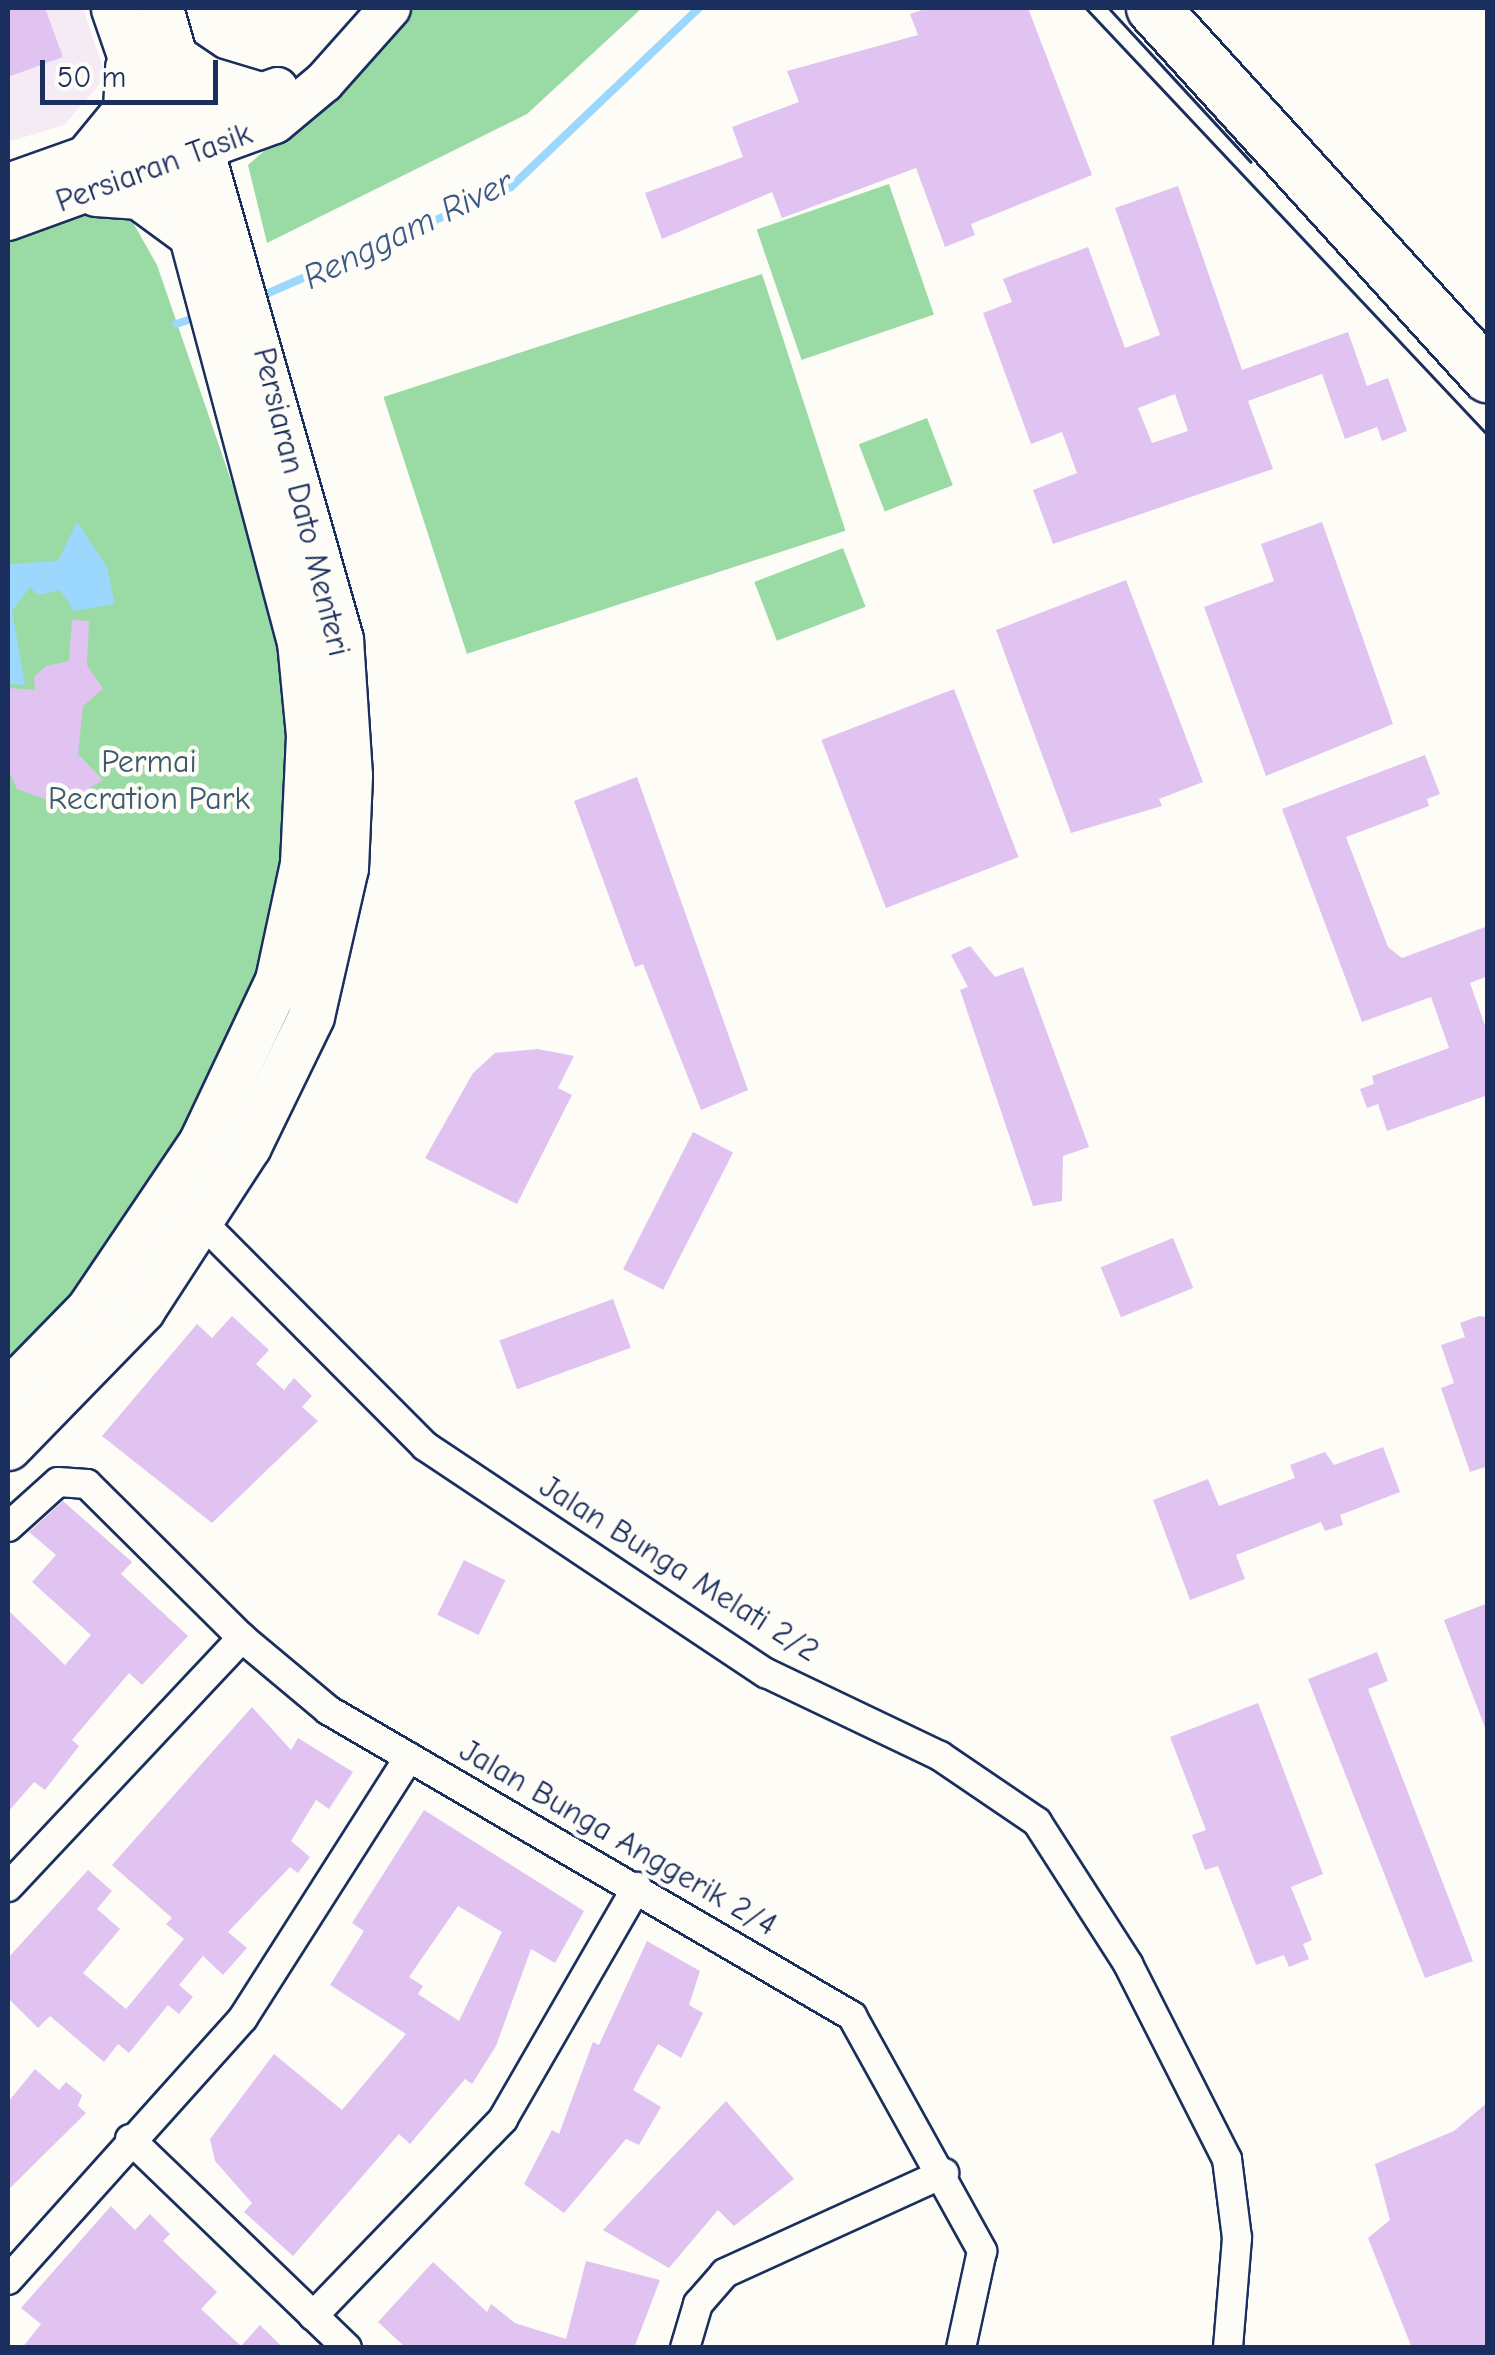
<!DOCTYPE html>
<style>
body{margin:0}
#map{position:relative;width:1495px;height:2355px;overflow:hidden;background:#fdfcf7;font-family:"Comic Neue",sans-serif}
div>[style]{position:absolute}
.built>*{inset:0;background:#f5ebf5}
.green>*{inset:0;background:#9adba5;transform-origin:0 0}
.water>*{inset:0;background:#9cd7fd}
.stream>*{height:8px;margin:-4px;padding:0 4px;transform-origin:4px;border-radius:4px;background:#9cd7fd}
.building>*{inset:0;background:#e1c3f1;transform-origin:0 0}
.roads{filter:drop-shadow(2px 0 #1b2f5e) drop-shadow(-2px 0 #1b2f5e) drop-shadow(0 2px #1b2f5e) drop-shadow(0 -2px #1b2f5e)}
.street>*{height:28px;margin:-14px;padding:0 14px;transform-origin:14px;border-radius:14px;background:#fdfcf7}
.secondary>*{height:40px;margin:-20px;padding:0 20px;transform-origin:20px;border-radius:20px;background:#fdfcf7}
.primary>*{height:45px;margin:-22.5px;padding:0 22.5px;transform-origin:22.5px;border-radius:22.5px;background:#fdfcf7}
.highway>*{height:52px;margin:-26px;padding:0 26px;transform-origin:26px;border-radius:26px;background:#fdfcf7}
.tram>*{height:2.5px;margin:-1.25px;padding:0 1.25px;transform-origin:1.25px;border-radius:1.25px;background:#1b2f5e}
span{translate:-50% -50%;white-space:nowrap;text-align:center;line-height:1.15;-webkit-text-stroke:9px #fdfcf7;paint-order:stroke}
.street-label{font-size:32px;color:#1b2f5e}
.park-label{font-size:32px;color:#3b5a70}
.water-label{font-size:35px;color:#3b5986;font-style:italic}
.frame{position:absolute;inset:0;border:10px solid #1b2f5e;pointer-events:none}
.scale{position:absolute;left:40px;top:60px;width:178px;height:45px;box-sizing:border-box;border:5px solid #1b2f5e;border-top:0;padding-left:12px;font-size:30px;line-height:35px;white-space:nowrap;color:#1b2f5e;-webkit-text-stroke:8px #fdfcf7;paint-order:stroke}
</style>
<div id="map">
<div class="built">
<i style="clip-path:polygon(8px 8px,83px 8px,106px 77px,64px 125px,8px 142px)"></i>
</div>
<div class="green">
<i style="clip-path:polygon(403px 8px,642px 8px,527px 114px,267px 243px,248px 165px,347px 79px)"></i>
<i style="left:889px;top:184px;width:138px;height:140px;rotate:71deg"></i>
<i style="clip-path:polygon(123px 205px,157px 265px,269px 591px,293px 767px,286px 857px,250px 1003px,176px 1148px,58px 1312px,8px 1362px,8px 233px)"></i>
<i style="left:762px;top:274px;width:270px;height:398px;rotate:72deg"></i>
<i style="left:927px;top:418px;width:72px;height:73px;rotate:69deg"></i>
<i style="left:843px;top:548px;width:63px;height:95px;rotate:69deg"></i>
</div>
<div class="water">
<i style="clip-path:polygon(77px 522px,107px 567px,115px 604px,74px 611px,60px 590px,37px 595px,30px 587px,12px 611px,25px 685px,8px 684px,8px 564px,58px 561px)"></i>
</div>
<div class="stream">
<i style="left:257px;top:298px;width:277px;rotate:-23.6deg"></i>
<i style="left:511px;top:187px;width:260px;rotate:-43.6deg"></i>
<i style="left:176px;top:324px;width:26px;rotate:-18deg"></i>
</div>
<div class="building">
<i style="clip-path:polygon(8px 8px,45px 8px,63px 57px,8px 77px)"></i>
<i style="clip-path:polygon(928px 8px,1028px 8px,1092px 175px,971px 224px,975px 235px,945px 247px,916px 168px,782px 218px,772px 192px,662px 239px,645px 193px,743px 157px,732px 127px,799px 102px,787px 71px,918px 35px,910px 14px)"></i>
<i style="clip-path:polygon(evenodd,1178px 186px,1242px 370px,1348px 332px,1367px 386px,1388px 378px,1407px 431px,1382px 441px,1377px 427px,1345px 439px,1322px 374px,1248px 401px,1273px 469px,1053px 544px,1033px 490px,1077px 473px,1062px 432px,1031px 444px,983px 313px,1012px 302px,1003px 279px,1088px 247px,1125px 348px,1160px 335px,1115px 208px,1178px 186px,1175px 394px,1188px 431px,1152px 443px,1138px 408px,1175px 394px)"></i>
<i style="clip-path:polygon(1322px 522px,1393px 724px,1266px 776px,1204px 607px,1274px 581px,1261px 544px)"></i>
<i style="clip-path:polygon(1126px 580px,1203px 782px,1159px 799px,1162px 806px,1071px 833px,996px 630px)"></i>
<i style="clip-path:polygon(72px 620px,89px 621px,87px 665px,103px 689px,83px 706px,78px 754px,103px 780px,62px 805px,17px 789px,8px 769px,8px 688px,35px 690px,34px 677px,46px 666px,69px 661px)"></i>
<i style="left:954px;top:689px;width:180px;height:142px;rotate:69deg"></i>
<i style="clip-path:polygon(1425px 755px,1440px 794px,1427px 799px,1429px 806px,1346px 837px,1388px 947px,1402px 958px,1488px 926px,1488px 976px,1470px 983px,1488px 1034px,1488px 1095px,1387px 1131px,1378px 1104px,1367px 1108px,1360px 1089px,1374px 1084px,1372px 1076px,1449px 1048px,1431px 997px,1362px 1022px,1282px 809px)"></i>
<i style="clip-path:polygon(637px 777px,748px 1090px,701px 1110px,643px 964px,635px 967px,574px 801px)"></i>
<i style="clip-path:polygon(970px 946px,995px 977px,1023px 967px,1089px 1147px,1063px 1156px,1062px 1201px,1033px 1206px,960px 990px,968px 987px,951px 955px)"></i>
<i style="clip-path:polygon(538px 1049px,574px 1056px,558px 1088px,572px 1095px,517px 1204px,425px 1158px,473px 1073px,495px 1053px)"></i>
<i style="left:693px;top:1132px;width:45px;height:154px;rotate:27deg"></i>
<i style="left:1173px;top:1238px;width:54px;height:78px;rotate:68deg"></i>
<i style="left:613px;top:1299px;width:52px;height:121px;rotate:70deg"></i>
<i style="clip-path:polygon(232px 1316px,269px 1350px,256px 1364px,284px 1390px,294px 1378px,312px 1396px,302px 1407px,318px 1421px,212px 1523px,102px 1436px,197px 1324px,212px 1338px)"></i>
<i style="clip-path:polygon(1479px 1316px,1488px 1317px,1488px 1466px,1470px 1472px,1441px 1388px,1454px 1383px,1441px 1345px,1465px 1337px,1460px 1323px)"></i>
<i style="clip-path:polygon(1383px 1447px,1400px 1492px,1340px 1515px,1343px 1525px,1325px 1531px,1321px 1522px,1236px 1555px,1245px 1579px,1190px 1600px,1153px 1500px,1208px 1479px,1219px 1506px,1295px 1478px,1290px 1465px,1325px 1452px,1334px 1465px)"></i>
<i style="clip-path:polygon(63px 1501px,132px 1562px,121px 1574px,188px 1636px,142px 1685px,129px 1673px,72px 1740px,79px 1746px,45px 1790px,34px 1782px,8px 1812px,8px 1610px,65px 1665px,91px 1635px,32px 1582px,56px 1555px,29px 1532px)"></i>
<i style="left:464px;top:1560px;width:46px;height:61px;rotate:26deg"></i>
<i style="clip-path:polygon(1488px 1603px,1488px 1730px,1486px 1730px,1444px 1620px)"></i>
<i style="clip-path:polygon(1377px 1652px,1388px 1681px,1368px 1689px,1473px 1961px,1425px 1978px,1308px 1679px)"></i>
<i style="clip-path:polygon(1258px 1703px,1323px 1874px,1291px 1887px,1312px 1940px,1303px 1944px,1309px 1959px,1289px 1967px,1284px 1955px,1256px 1965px,1218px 1866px,1205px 1870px,1192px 1835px,1206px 1830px,1170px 1737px)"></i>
<i style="clip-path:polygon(252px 1707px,291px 1750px,298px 1738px,353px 1772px,329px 1809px,316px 1800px,291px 1841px,310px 1857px,298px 1873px,290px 1867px,228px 1932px,247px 1948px,223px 1975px,203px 1956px,179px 1985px,193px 1997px,179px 2014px,168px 2005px,129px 2053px,118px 2044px,104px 2062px,50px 2016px,38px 2028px,8px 1998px,8px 1958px,88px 1870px,112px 1891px,97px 1909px,120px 1929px,83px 1973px,126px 2009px,184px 1939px,166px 1924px,172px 1918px,112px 1865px)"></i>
<i style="clip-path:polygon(evenodd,424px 1810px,584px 1911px,555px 1963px,531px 1949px,496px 2046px,472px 2084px,465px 2079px,410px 2144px,399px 2134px,293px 2256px,244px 2212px,252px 2203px,215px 2161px,210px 2139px,274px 2054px,342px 2110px,406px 2034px,330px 1985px,364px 1931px,352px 1923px,424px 1810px,458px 1906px,502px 1932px,459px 2021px,418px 1994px,423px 1986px,409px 1977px,458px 1906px)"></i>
<i style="clip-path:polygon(647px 1941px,700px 1971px,689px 2005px,703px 2013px,681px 2058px,658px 2044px,633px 2090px,661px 2107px,639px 2145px,626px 2139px,564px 2213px,524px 2184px,552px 2130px,559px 2134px,593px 2042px,599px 2045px)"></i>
<i style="clip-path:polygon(35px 2069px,59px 2090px,66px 2082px,82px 2095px,78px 2106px,86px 2113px,8px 2190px,8px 2102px)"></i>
<i style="clip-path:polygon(726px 2101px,794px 2179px,734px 2226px,718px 2210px,669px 2268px,603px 2230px)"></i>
<i style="clip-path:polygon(1488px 2102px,1488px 2348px,1412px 2348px,1368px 2238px,1390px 2220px,1375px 2164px,1454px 2131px)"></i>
<i style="clip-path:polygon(111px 2206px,135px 2230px,150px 2214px,170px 2234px,163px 2241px,217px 2292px,201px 2309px,241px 2346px,260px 2325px,283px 2348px,22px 2348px,41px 2324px,21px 2308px)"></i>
<i style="clip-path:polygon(586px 2261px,660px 2280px,634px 2348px,406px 2348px,378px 2322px,433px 2262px,487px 2312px,491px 2304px,515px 2323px,566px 2339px)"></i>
</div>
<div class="roads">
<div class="street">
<i style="left:203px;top:1223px;width:315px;rotate:45.1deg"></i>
<i style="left:425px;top:1446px;width:410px;rotate:33.7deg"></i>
<i style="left:766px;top:1673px;width:193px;rotate:25.5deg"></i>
<i style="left:940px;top:1756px;width:117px;rotate:34.2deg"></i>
<i style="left:1037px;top:1822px;width:169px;rotate:57.3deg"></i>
<i style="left:1128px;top:1964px;width:219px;rotate:63.1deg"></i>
<i style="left:1227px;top:2159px;width:80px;rotate:82.8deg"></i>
<i style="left:1237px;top:2238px;width:110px;rotate:94.7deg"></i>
<i style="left:8px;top:1527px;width:67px;rotate:-42deg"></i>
<i style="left:58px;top:1482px;width:29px;rotate:4deg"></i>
<i style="left:87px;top:1484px;width:218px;rotate:44.8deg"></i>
<i style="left:242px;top:1638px;width:112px;rotate:39.9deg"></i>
<i style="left:328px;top:1710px;width:607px;rotate:30.28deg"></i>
<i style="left:852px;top:2016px;width:269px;rotate:61deg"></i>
<i style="left:982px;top:2251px;width:99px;rotate:102.2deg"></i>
<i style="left:8px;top:1887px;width:342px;rotate:-46.8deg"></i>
<i style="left:130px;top:2139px;width:301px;rotate:43.9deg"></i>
<i style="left:8px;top:2280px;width:352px;rotate:-48.1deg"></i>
<i style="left:243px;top:2018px;width:309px;rotate:-57.5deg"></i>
<i style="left:313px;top:2316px;width:274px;rotate:-46deg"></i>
<i style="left:503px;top:2119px;width:268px;rotate:-60deg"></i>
<i style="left:685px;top:2348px;width:46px;rotate:-73.5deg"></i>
<i style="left:698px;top:2304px;width:41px;rotate:-48.9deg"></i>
<i style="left:725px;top:2273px;width:241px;rotate:-24.5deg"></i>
</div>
<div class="secondary">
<i style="left:8px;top:184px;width:286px;rotate:-19.6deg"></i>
<i style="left:8px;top:220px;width:284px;rotate:-20deg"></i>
<i style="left:275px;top:123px;width:64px;rotate:-39.9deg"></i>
<i style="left:324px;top:82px;width:99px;rotate:-48.3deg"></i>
</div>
<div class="primary">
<i style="left:174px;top:57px;width:40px;rotate:34deg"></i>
<i style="left:207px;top:79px;width:59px;rotate:16.9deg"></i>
<i style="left:85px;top:160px;width:65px;rotate:-50.6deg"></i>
<i style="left:126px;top:110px;width:43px;rotate:-87.3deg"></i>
<i style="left:96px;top:193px;width:43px;rotate:4deg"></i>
<i style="left:139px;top:196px;width:66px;rotate:36.3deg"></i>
<i style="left:8px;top:1392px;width:116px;rotate:-45.7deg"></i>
<i style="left:89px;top:1309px;width:200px;rotate:-56deg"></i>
<i style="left:201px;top:1143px;width:180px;rotate:-64.7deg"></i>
<i style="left:278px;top:980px;width:120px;rotate:-77.9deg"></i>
<i style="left:303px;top:863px;width:128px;rotate:-87.3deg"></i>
<i style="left:309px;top:735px;width:93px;rotate:-95.5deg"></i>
<i style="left:300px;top:642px;width:421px;rotate:-104.9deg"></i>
<i style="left:192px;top:235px;width:240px;rotate:-109deg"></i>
<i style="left:8px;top:1447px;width:192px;rotate:-45.8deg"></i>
<i style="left:142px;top:1309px;width:194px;rotate:-57deg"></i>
<i style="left:248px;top:1146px;width:144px;rotate:-64.1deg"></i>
<i style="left:311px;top:1016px;width:152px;rotate:-77.1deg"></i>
<i style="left:345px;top:868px;width:93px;rotate:-87.5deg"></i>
<i style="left:349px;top:775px;width:136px;rotate:-93.8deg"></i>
<i style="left:340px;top:639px;width:656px;rotate:-105.92deg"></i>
</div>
<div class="highway">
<i style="left:1153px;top:8px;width:498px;rotate:47.7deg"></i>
</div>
</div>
<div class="tram">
<i style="left:1086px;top:8px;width:586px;rotate:46.73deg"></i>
<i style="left:1109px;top:8px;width:209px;rotate:47.3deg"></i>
</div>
<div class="street-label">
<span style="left:154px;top:168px;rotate:-20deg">Persiaran Tasik</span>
<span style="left:301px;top:502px;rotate:76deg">Persiaran Dato Menteri</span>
<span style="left:679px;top:1569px;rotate:32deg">Jalan Bunga Melati 2/2</span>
<span style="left:618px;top:1838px;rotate:30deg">Jalan Bunga Anggerik 2/4</span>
</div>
<div class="park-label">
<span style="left:149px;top:781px">Permai<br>Recration Park</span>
</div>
<div class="water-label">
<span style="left:408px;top:230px;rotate:-26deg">Renggam River</span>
</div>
<div class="frame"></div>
<div class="scale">50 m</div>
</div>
